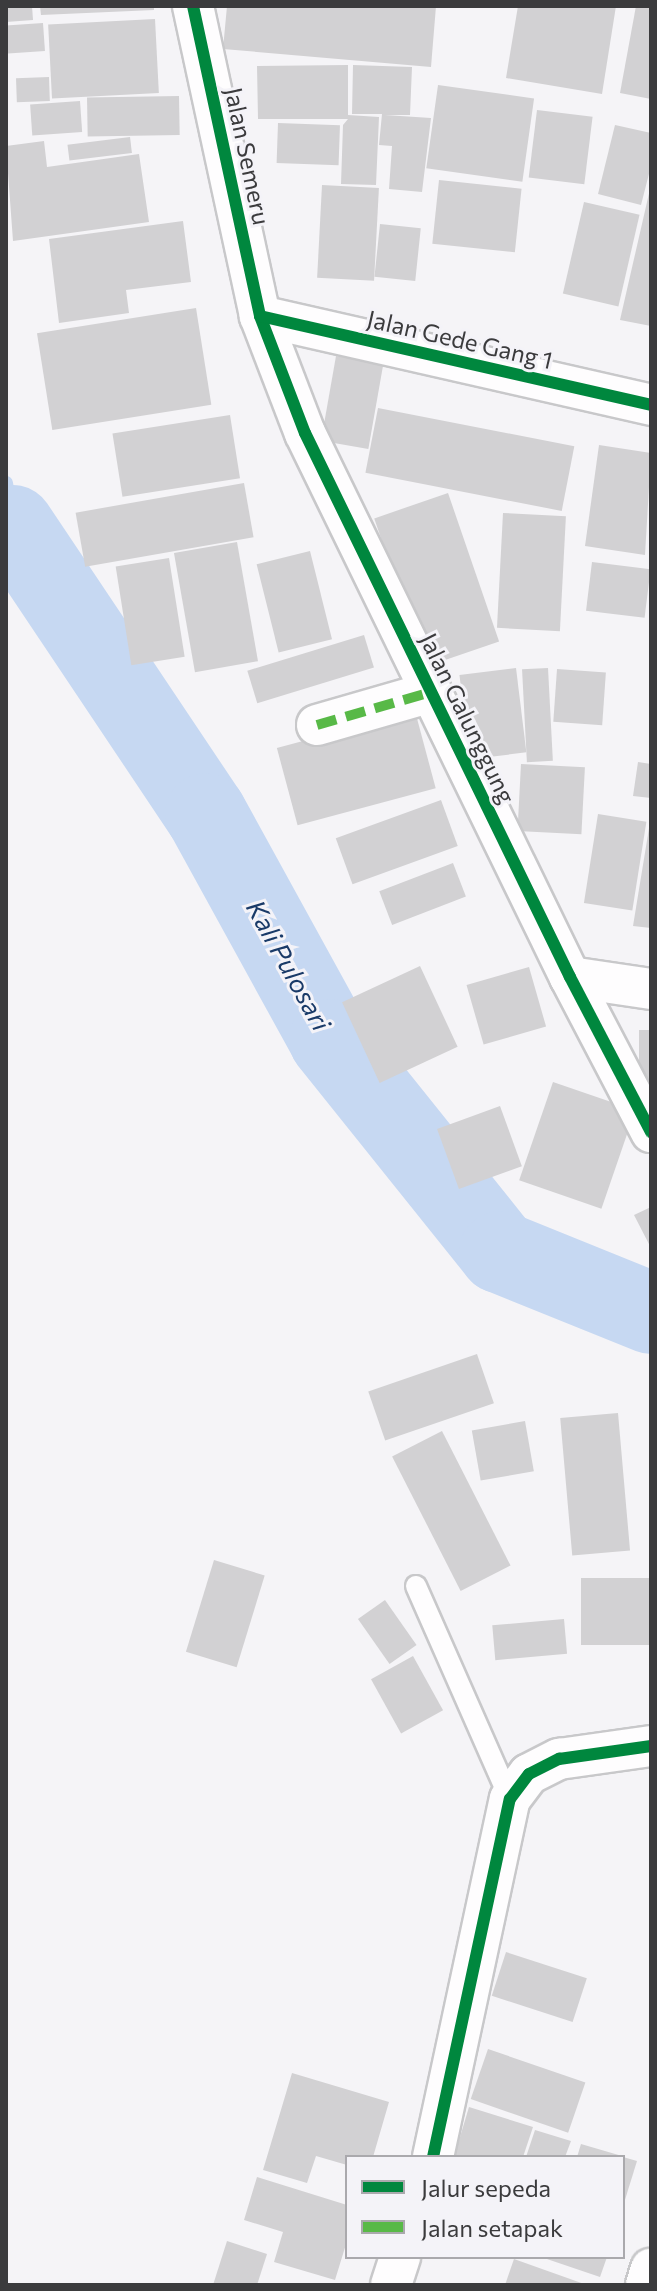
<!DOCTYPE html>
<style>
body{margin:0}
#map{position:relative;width:657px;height:2291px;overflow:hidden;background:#f5f4f7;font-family:Commissioner,sans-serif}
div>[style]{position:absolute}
.stream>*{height:14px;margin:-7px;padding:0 7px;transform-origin:7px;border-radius:7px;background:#c6d8f2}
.river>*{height:82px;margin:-41px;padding:0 41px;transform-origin:41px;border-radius:41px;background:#c6d8f2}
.building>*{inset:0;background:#d2d1d3;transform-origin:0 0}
.roads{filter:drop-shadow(2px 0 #c8c8ca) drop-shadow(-2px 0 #c8c8ca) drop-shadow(0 2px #c8c8ca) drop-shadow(0 -2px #c8c8ca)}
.service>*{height:20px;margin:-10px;padding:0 10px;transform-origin:10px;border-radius:10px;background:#fefdfe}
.minor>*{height:40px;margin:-20px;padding:0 20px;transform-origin:20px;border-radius:20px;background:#fefdfe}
.quiet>*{height:10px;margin-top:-5px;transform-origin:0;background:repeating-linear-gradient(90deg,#58b947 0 20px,transparent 0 30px)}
.cycleway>*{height:12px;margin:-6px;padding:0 6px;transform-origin:6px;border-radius:6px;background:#00873e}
span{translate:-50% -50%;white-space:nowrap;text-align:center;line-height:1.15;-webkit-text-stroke:6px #f4f3f8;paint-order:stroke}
.street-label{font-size:24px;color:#3b3b3d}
.water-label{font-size:26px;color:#193a68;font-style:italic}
.frame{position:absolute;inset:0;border:8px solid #3b3b3d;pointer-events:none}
.legend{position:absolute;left:345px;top:2155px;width:280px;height:104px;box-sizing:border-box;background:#f4f3f8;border:2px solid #aaa9ad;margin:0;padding:10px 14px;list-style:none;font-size:24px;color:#3b3b3d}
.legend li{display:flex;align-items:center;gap:16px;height:40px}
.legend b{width:40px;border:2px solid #aaa9ad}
</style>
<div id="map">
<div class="stream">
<i style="left:6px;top:483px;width:44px;rotate:80.8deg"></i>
</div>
<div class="river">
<i style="left:13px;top:526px;width:347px;rotate:56.2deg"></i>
<i style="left:206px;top:814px;width:258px;rotate:61.2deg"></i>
<i style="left:330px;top:1040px;width:272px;rotate:51.3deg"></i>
<i style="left:500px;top:1252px;width:163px;rotate:22deg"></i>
</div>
<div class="building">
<i style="clip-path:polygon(6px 6px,32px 6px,33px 20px,6px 22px)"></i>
<i style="clip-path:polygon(40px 6px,154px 6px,154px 10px,41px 15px)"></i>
<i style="clip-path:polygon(227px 6px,436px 6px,431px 67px,223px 49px)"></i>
<i style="clip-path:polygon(518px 6px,616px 6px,602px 94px,506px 78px)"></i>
<i style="clip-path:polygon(636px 6px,651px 6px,651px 99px,620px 93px)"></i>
<i style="left:155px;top:19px;width:74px;height:107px;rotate:87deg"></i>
<i style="left:43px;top:23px;width:28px;height:37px;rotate:86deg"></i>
<i style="clip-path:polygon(348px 65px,348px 115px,379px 117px,376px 185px,341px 184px,343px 125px,348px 119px,258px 119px,257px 66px)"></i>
<i style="clip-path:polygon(353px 65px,412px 67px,410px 115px,385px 115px,431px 118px,422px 192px,389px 189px,392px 146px,379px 145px,382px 114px,352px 114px)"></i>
<i style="left:49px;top:77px;width:24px;height:33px;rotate:88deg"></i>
<i style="left:438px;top:85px;width:97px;height:84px;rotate:8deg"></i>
<i style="left:179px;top:96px;width:39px;height:92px;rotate:89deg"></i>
<i style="left:80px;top:101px;width:31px;height:50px;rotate:86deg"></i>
<i style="left:537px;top:110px;width:56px;height:68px;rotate:7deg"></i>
<i style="left:278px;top:123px;width:62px;height:40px;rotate:2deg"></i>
<i style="clip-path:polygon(615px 125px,651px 133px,651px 166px,641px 205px,598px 194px)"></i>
<i style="left:130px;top:137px;width:16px;height:63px;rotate:83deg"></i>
<i style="clip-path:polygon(44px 141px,47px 167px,139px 154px,149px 222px,13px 241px,6px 146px)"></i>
<i style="left:439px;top:180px;width:83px;height:64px;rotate:6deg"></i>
<i style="left:322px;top:185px;width:57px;height:93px;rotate:3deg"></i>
<i style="clip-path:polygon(650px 189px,651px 189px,651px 326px,620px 320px)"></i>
<i style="left:584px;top:202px;width:57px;height:94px;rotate:13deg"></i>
<i style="clip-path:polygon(183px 221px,191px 282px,126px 290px,129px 313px,59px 323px,49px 239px)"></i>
<i style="left:380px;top:224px;width:41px;height:53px;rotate:6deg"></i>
<i style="left:196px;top:308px;width:98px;height:161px;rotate:81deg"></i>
<i style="left:336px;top:356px;width:48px;height:86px;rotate:10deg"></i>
<i style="left:378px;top:408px;width:200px;height:66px;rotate:11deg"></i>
<i style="left:230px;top:415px;width:64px;height:119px;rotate:81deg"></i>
<i style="clip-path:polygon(599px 445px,651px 453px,645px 555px,585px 546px)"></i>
<i style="left:244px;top:483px;width:55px;height:171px;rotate:80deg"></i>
<i style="left:448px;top:493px;width:157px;height:78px;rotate:71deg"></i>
<i style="left:503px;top:513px;width:63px;height:115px;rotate:3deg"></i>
<i style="left:237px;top:542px;width:121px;height:64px;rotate:80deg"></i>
<i style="left:310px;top:551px;width:91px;height:55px;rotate:76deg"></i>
<i style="left:169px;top:558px;width:100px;height:54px;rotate:81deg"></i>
<i style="left:592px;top:562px;width:59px;height:49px;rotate:7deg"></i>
<i style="left:364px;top:635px;width:34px;height:122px;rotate:73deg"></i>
<i style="left:516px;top:668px;width:85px;height:57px;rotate:83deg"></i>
<i style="left:548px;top:668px;width:93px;height:26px;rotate:87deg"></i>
<i style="left:557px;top:669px;width:49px;height:53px;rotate:4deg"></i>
<i style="left:415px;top:711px;width:80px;height:143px;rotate:75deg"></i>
<i style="clip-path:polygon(638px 762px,651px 764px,651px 798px,633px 796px)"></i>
<i style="left:521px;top:764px;width:64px;height:67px;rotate:3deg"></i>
<i style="left:441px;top:800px;width:49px;height:112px;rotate:70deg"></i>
<i style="left:598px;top:814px;width:49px;height:90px;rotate:9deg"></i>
<i style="clip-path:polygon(651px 816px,651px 928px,633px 926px)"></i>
<i style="left:453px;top:863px;width:36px;height:79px;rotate:69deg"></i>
<i style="left:420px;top:966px;width:89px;height:86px;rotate:65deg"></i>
<i style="left:529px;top:967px;width:62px;height:65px;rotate:74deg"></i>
<i style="left:639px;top:1030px;width:12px;height:70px"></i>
<i style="left:553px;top:1082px;width:87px;height:104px;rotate:19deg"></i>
<i style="left:500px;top:1106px;width:64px;height:67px;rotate:70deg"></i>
<i style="clip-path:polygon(651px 1207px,651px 1248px,634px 1215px)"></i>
<i style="left:477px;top:1354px;width:52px;height:115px;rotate:71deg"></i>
<i style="left:618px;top:1413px;width:138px;height:58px;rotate:85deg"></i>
<i style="left:525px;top:1421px;width:51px;height:54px;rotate:80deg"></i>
<i style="left:442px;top:1431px;width:151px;height:56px;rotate:63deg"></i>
<i style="left:214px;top:1560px;width:53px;height:96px;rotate:17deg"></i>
<i style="left:651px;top:1578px;width:67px;height:70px;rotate:90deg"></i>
<i style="left:385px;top:1600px;width:55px;height:33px;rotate:55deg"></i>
<i style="left:564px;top:1619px;width:35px;height:72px;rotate:85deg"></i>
<i style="left:413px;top:1656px;width:62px;height:48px;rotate:61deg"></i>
<i style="left:506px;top:1952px;width:85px;height:46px;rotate:18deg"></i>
<i style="left:488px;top:2049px;width:103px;height:53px;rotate:19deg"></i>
<i style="clip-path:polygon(292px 2073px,389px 2102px,373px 2157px,347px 2157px,347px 2165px,316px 2156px,307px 2183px,263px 2170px)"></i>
<i style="clip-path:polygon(469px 2107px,533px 2127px,523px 2157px,454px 2157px)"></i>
<i style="clip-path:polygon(535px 2130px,571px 2141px,565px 2157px,526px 2157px)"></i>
<i style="clip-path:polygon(581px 2144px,622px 2156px,621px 2157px,577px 2157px)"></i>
<i style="clip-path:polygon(623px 2157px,637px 2161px,624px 2203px,623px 2203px)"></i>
<i style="clip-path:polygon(257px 2177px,347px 2205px,347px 2241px,335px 2280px,274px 2262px,283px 2232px,244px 2220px)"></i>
<i style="clip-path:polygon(227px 2241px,267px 2254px,257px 2285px,213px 2285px)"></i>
<i style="clip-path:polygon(541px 2257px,607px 2257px,600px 2277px)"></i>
<i style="clip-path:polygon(514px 2259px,587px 2285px,505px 2285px)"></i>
</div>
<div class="roads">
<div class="service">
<i style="left:416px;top:1586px;width:233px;rotate:66.2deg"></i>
</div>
<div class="minor">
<i style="left:193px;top:6px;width:317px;rotate:77.8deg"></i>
<i style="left:260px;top:316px;width:125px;rotate:69deg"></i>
<i style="left:305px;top:433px;width:605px;rotate:64.03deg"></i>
<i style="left:570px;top:977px;width:175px;rotate:62.4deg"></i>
<i style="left:260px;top:316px;width:401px;rotate:12.8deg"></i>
<i style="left:317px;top:725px;width:119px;rotate:-16.1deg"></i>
<i style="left:570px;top:977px;width:82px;rotate:8.4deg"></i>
<i style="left:433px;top:2157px;width:366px;rotate:-77.9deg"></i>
<i style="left:510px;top:1799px;width:31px;rotate:-53deg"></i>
<i style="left:529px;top:1774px;width:34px;rotate:-27deg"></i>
<i style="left:559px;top:1759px;width:93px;rotate:-8deg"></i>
<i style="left:391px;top:2285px;width:29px;rotate:-72deg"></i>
<i style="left:646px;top:2285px;width:17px;rotate:-73deg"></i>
</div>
</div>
<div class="quiet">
<i style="left:317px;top:725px;width:119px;rotate:-16.1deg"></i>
</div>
<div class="cycleway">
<i style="left:193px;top:6px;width:317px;rotate:77.8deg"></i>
<i style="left:260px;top:316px;width:125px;rotate:69deg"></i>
<i style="left:305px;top:433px;width:605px;rotate:64.03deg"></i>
<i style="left:570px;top:977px;width:175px;rotate:62.4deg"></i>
<i style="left:260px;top:316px;width:401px;rotate:12.8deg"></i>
<i style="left:433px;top:2157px;width:366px;rotate:-77.9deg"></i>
<i style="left:510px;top:1799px;width:31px;rotate:-53deg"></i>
<i style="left:529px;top:1774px;width:34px;rotate:-27deg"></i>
<i style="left:559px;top:1759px;width:93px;rotate:-8deg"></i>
</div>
<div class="street-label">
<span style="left:248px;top:156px;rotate:78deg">Jalan Semeru</span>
<span style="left:460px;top:339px;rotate:13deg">Jalan Gede Gang 1</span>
<span style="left:468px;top:718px;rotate:64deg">Jalan Galunggung</span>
</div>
<div class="water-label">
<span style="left:289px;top:965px;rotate:61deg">Kali Pulosari</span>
</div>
<div class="frame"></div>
<ul class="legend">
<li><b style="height:10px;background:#00873e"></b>Jalur sepeda</li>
<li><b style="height:10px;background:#58b947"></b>Jalan setapak</li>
</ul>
</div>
